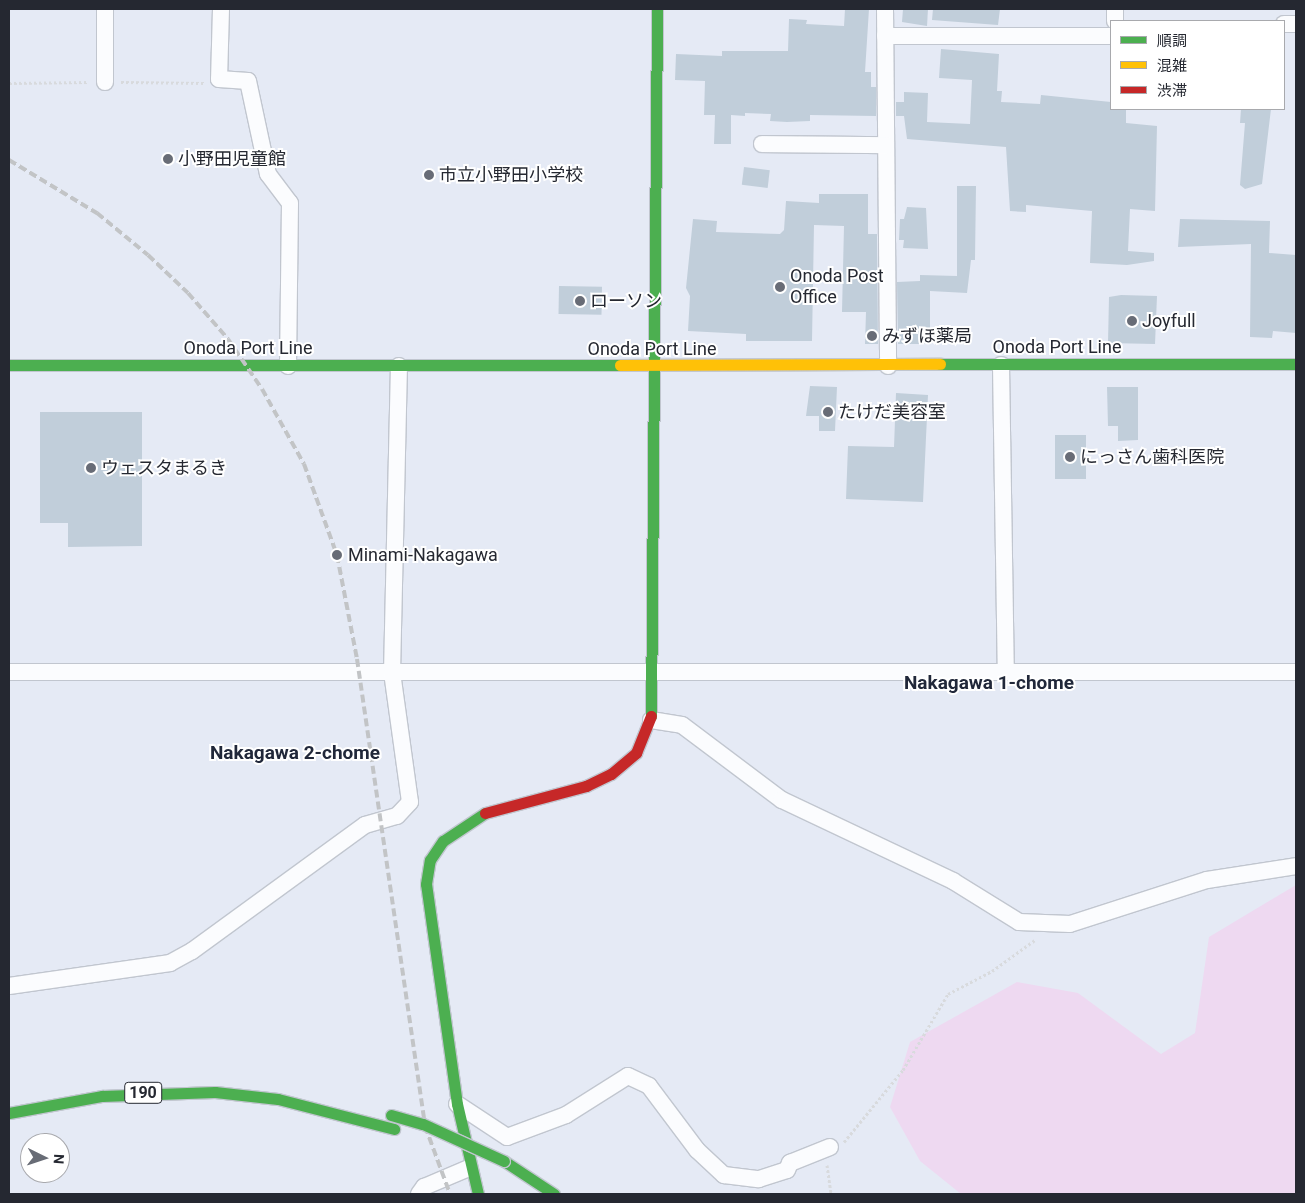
<!DOCTYPE html>
<meta charset="utf-8">
<style>
body{margin:0}
#map{position:relative;width:1305px;height:1203px;overflow:hidden;background:#e5eaf5;font-family:Roboto,"Noto Sans JP",sans-serif}
div>[style]{position:absolute}
.green>*{inset:0;background:#eed9f1}
.building>*{inset:0;background:#c1ceda;transform-origin:0 0}
.path>*{height:3px;margin-top:-1.5px;transform-origin:0;background:repeating-linear-gradient(90deg,#d8dadd 0 2.5px,transparent 0 5px)}
.roads{filter:drop-shadow(1px 0 #c1c6cf) drop-shadow(-1px 0 #c1c6cf) drop-shadow(0 1px #c1c6cf) drop-shadow(0 -1px #c1c6cf)}
.street>*{height:16px;margin:-8px;padding:0 8px;transform-origin:8px;border-radius:8px;background:#fbfcfe}
.fast>*{height:11px;margin:-5.5px;padding:0 5.5px;transform-origin:5.5px;border-radius:5.5px;background:#4caf50}
.slow>*{height:11px;margin:-5.5px;padding:0 5.5px;transform-origin:5.5px;border-radius:5.5px;background:#ffc107}
.jam>*{height:11px;margin:-5.5px;padding:0 5.5px;transform-origin:5.5px;border-radius:5.5px;background:#c62828}
.rail>*{height:4px;margin-top:-2px;transform-origin:0;background:repeating-linear-gradient(90deg,#c2c4c6 0 8px,transparent 0 12px)}
.bridges{filter:drop-shadow(1px 0 #c1c6cf) drop-shadow(-1px 0 #c1c6cf) drop-shadow(0 1px #c1c6cf) drop-shadow(0 -1px #c1c6cf)}
.fast-bridge>*{height:11px;margin:-5.5px;padding:0 5.5px;transform-origin:5.5px;border-radius:5.5px;background:#4caf50}
.dots>*{width:14px;height:14px;translate:-50% -50%;box-sizing:border-box;border:2px solid #fff;border-radius:50%}
span{translate:-50% -50%;white-space:nowrap;text-align:center;line-height:1.15;-webkit-text-stroke:4px #fff;paint-order:stroke}
.shield-label span{padding:1px 4px;background:#fff;border:1px solid;border-radius:4px;-webkit-text-stroke-width:0}
.shield-label{font-size:16px;color:#252831;font-weight:700}
.poi-label{font-size:18px;color:#252831}
.left{translate:0 -50%;text-align:left}
.street-label{font-size:18px;color:#252831}
.neighbourhood-label{font-size:19px;color:#21283a;font-weight:700}
.frame{position:absolute;inset:0;border:10px solid #252831;pointer-events:none}
.legend{position:absolute;left:1110px;top:20px;width:175px;height:90px;box-sizing:border-box;background:#fff;border:1px solid #a8a9ad;margin:0;padding:6px 9px;list-style:none;font-size:15px;color:#252831}
.legend li{display:flex;align-items:center;gap:10px;height:25px}
.legend b{width:25px;border:1px solid #a8a9ad}
.north{position:absolute;left:20px;top:1133px;width:50px;height:50px;box-sizing:border-box;background:#fff;border:1px solid #a8a9ad;border-radius:50%;rotate:94deg;font-size:14px;font-weight:700;line-height:20px;text-align:center;color:#252831}
.north::after{content:'';display:block;margin:auto;width:18px;height:22px;background:#686c76;clip-path:polygon(50% 0,100% 100%,50% 72%,0 100%)}
</style>
<div id="map">
<div class="green">
<i style="clip-path:polygon(1296px 885px,1296px 1194px,961px 1194px,920px 1161px,890px 1107px,910px 1042px,1017px 982px,1078px 993px,1161px 1054px,1195px 1033px,1209px 937px)"></i>
</div>
<div class="building">
<i style="clip-path:polygon(845px 9px,869px 9px,865px 72px,871px 72px,871px 87px,876px 87px,876px 116px,810px 115px,810px 121px,787px 122px,770px 121px,771px 114px,745px 113px,745px 116px,731px 115px,731px 144px,714px 144px,715px 115px,704px 115px,705px 81px,675px 80px,676px 54px,722px 56px,722px 51px,788px 51px,789px 19px,807px 20px,806px 24px,844px 26px)"></i>
<i style="clip-path:polygon(903px 9px,928px 9px,927px 26px,902px 22px)"></i>
<i style="clip-path:polygon(933px 9px,1000px 9px,998px 25px,932px 20px)"></i>
<i style="clip-path:polygon(941px 49px,999px 54px,997px 91px,1002px 91px,1001px 102px,1040px 104px,1041px 95px,1111px 102px,1111px 109px,1126px 109px,1126px 123px,1157px 126px,1155px 211px,1130px 209px,1128px 251px,1154px 253px,1154px 261px,1127px 265px,1090px 263px,1092px 211px,1026px 205px,1026px 212px,1010px 211px,1006px 147px,907px 139px,904px 116px,896px 116px,896px 102px,904px 102px,904px 92px,928px 93px,927px 122px,970px 124px,972px 80px,939px 78px)"></i>
<i style="clip-path:polygon(1241px 109px,1271px 109px,1262px 184px,1245px 189px,1240px 185px,1245px 123px,1240px 123px)"></i>
<i style="left:744px;top:167px;width:26px;height:18px;rotate:7deg"></i>
<i style="clip-path:polygon(957px 186px,976px 186px,975px 260px,971px 260px,967px 293px,930px 291px,930px 344px,898px 344px,897px 282px,920px 281px,920px 275px,957px 276px)"></i>
<i style="clip-path:polygon(819px 194px,868px 194px,868px 234px,877px 234px,878px 344px,865px 344px,866px 312px,842px 312px,844px 226px,814px 225px,812px 341px,746px 341px,746px 334px,688px 331px,690px 296px,686px 288px,693px 219px,717px 221px,716px 232px,780px 234px,784px 230px,786px 201px,819px 203px)"></i>
<i style="clip-path:polygon(907px 207px,926px 208px,928px 249px,903px 248px,904px 240px,899px 240px,900px 219px,904px 219px)"></i>
<i style="clip-path:polygon(1180px 219px,1270px 221px,1269px 253px,1296px 255px,1296px 333px,1273px 331px,1272px 338px,1250px 337px,1251px 244px,1178px 247px)"></i>
<i style="left:559px;top:286px;width:43px;height:28px;rotate:1deg"></i>
<i style="clip-path:polygon(1121px 295px,1157px 296px,1155px 344px,1108px 343px,1109px 297px)"></i>
<i style="clip-path:polygon(810px 386px,837px 387px,835px 431px,819px 431px,819px 416px,806px 416px)"></i>
<i style="clip-path:polygon(1107px 387px,1138px 387px,1138px 440px,1118px 441px,1118px 426px,1108px 426px)"></i>
<i style="clip-path:polygon(896px 393px,928px 395px,923px 502px,846px 499px,848px 446px,894px 447px)"></i>
<i style="clip-path:polygon(40px 412px,142px 412px,142px 546px,68px 547px,68px 523px,40px 523px)"></i>
<i style="left:1055px;top:435px;width:31px;height:44px"></i>
</div>
<div class="path">
<i style="left:121px;top:82px;width:83px;rotate:0.7deg"></i>
<i style="left:9px;top:83px;width:80px;rotate:-0.7deg"></i>
<i style="left:844px;top:1142px;width:93px;rotate:-50.7deg"></i>
<i style="left:903px;top:1070px;width:88px;rotate:-59.4deg"></i>
<i style="left:948px;top:994px;width:50px;rotate:-27.6deg"></i>
<i style="left:992px;top:971px;width:53px;rotate:-35.8deg"></i>
<i style="left:827px;top:1165px;width:29px;rotate:82deg"></i>
</div>
<div class="roads">
<div class="street">
<i style="left:105px;top:9px;width:73px;rotate:90deg"></i>
<i style="left:221px;top:9px;width:70px;rotate:91.6deg"></i>
<i style="left:219px;top:79px;width:29px;rotate:4deg"></i>
<i style="left:248px;top:81px;width:95px;rotate:77.9deg"></i>
<i style="left:268px;top:174px;width:36px;rotate:53deg"></i>
<i style="left:290px;top:203px;width:163px;rotate:90.7deg"></i>
<i style="left:885px;top:9px;width:357px;rotate:89.5deg"></i>
<i style="left:1115px;top:21px;width:12px;rotate:-90deg"></i>
<i style="left:1284px;top:24px;width:12px"></i>
<i style="left:885px;top:36px;width:226px"></i>
<i style="left:762px;top:144px;width:124px;rotate:0.5deg"></i>
<i style="left:1001px;top:365px;width:307px;rotate:89.1deg"></i>
<i style="left:9px;top:672px;width:1287px"></i>
<i style="left:651px;top:720px;width:31px;rotate:9deg"></i>
<i style="left:682px;top:725px;width:125px;rotate:36.9deg"></i>
<i style="left:782px;top:800px;width:189px;rotate:25.3deg"></i>
<i style="left:953px;top:881px;width:78px;rotate:31.8deg"></i>
<i style="left:1019px;top:922px;width:51px;rotate:2.2deg"></i>
<i style="left:1070px;top:924px;width:144px;rotate:-17.8deg"></i>
<i style="left:1207px;top:880px;width:90px;rotate:-8.9deg"></i>
<i style="left:9px;top:986px;width:163px;rotate:-8.1deg"></i>
<i style="left:170px;top:963px;width:25px;rotate:-29deg"></i>
<i style="left:192px;top:951px;width:214px;rotate:-36.1deg"></i>
<i style="left:365px;top:825px;width:33px;rotate:-16deg"></i>
<i style="left:397px;top:816px;width:19px;rotate:-47deg"></i>
<i style="left:410px;top:802px;width:130px;rotate:-97.9deg"></i>
<i style="left:392px;top:673px;width:307px;rotate:-88.7deg"></i>
<i style="left:457px;top:1104px;width:60px;rotate:33.4deg"></i>
<i style="left:507px;top:1137px;width:63px;rotate:-20.4deg"></i>
<i style="left:566px;top:1115px;width:73px;rotate:-32.2deg"></i>
<i style="left:628px;top:1076px;width:23px;rotate:25deg"></i>
<i style="left:649px;top:1086px;width:80px;rotate:53.1deg"></i>
<i style="left:697px;top:1150px;width:37px;rotate:43deg"></i>
<i style="left:724px;top:1175px;width:35px;rotate:7deg"></i>
<i style="left:759px;top:1179px;width:29px;rotate:-18deg"></i>
<i style="left:787px;top:1170px;width:8px;rotate:-67deg"></i>
<i style="left:790px;top:1163px;width:43px;rotate:-21.8deg"></i>
<i style="left:419px;top:1194px;width:9px;rotate:-54deg"></i>
<i style="left:424px;top:1187px;width:49px;rotate:-22.9deg"></i>
</div>
<div class="fast">
<i style="left:940px;top:364px;width:356px"></i>
<i style="left:9px;top:365px;width:611px"></i>
<i style="left:651px;top:716px;width:707px;rotate:-89.51deg"></i>
<i style="left:9px;top:1113px;width:95px;rotate:-10.4deg"></i>
<i style="left:102px;top:1096px;width:113px;rotate:-2deg"></i>
<i style="left:215px;top:1092px;width:63px;rotate:6.3deg"></i>
<i style="left:278px;top:1099px;width:120px;rotate:14.5deg"></i>
<i style="left:504px;top:1161px;width:60px;rotate:33.4deg"></i>
<i style="left:478px;top:1194px;width:92px;rotate:-103.1deg"></i>
<i style="left:457px;top:1104px;width:222px;rotate:-98deg"></i>
<i style="left:426px;top:884px;width:24px;rotate:-81deg"></i>
<i style="left:430px;top:860px;width:23px;rotate:-56deg"></i>
<i style="left:443px;top:841px;width:50px;rotate:-33.7deg"></i>
</div>
<div class="slow">
<i style="left:620px;top:365px;width:320px;rotate:-0.2deg"></i>
</div>
<div class="jam">
<i style="left:485px;top:813px;width:105px;rotate:-15deg"></i>
<i style="left:586px;top:786px;width:28px;rotate:-26deg"></i>
<i style="left:611px;top:774px;width:33px;rotate:-40deg"></i>
<i style="left:636px;top:753px;width:40px;rotate:-68deg"></i>
</div>
</div>
<div class="rail">
<i style="left:9px;top:160px;width:103px;rotate:31.1deg"></i>
<i style="left:97px;top:213px;width:66px;rotate:39.5deg"></i>
<i style="left:148px;top:255px;width:55px;rotate:43.5deg"></i>
<i style="left:188px;top:293px;width:61px;rotate:49deg"></i>
<i style="left:228px;top:339px;width:60px;rotate:55.8deg"></i>
<i style="left:262px;top:389px;width:86px;rotate:60.8deg"></i>
<i style="left:304px;top:464px;width:97px;rotate:70.1deg"></i>
<i style="left:337px;top:555px;width:106px;rotate:79.1deg"></i>
<i style="left:357px;top:659px;width:472px;rotate:81.7deg"></i>
<i style="left:425px;top:1126px;width:72px;rotate:69.8deg"></i>
</div>
<div class="bridges">
<div class="fast-bridge">
<i style="left:391px;top:1115px;width:33px;rotate:16deg"></i>
<i style="left:423px;top:1124px;width:89px;rotate:24.6deg"></i>
</div>
</div>
<div class="dots">
<i style="left:168px;top:159px;background:#686c76"></i>
<i style="left:429px;top:175px;background:#686c76"></i>
<i style="left:780px;top:287px;background:#686c76"></i>
<i style="left:580px;top:301px;background:#686c76"></i>
<i style="left:1132px;top:321px;background:#686c76"></i>
<i style="left:872px;top:336px;background:#686c76"></i>
<i style="left:828px;top:412px;background:#686c76"></i>
<i style="left:1070px;top:457px;background:#686c76"></i>
<i style="left:91px;top:468px;background:#686c76"></i>
<i style="left:337px;top:555px;background:#686c76"></i>
</div>
<div class="shield-label">
<span style="left:143px;top:1093px">190</span>
</div>
<div class="poi-label">
<span class="left" style="left:178px;top:159px">小野田児童館</span>
<span class="left" style="left:439px;top:175px">市立小野田小学校</span>
<span class="left" style="left:790px;top:287px">Onoda Post<br>Office</span>
<span class="left" style="left:590px;top:301px">ローソン</span>
<span class="left" style="left:1142px;top:321px">Joyfull</span>
<span class="left" style="left:882px;top:336px">みずほ薬局</span>
<span class="left" style="left:838px;top:412px">たけだ美容室</span>
<span class="left" style="left:1080px;top:457px">にっさん歯科医院</span>
<span class="left" style="left:101px;top:468px">ウェスタまるき</span>
<span class="left" style="left:348px;top:555px">Minami-Nakagawa</span>
</div>
<div class="street-label">
<span style="left:1057px;top:347px">Onoda Port Line</span>
<span style="left:248px;top:348px">Onoda Port Line</span>
<span style="left:652px;top:349px">Onoda Port Line</span>
</div>
<div class="neighbourhood-label">
<span style="left:989px;top:683px">Nakagawa 1-chome</span>
<span style="left:295px;top:753px">Nakagawa 2-chome</span>
</div>
<div class="frame"></div>
<ul class="legend">
<li><b style="height:6px;background:#4caf50"></b>順調</li>
<li><b style="height:6px;background:#ffc107"></b>混雑</li>
<li><b style="height:6px;background:#c62828"></b>渋滞</li>
</ul>
<div class="north">N</div>
</div>
